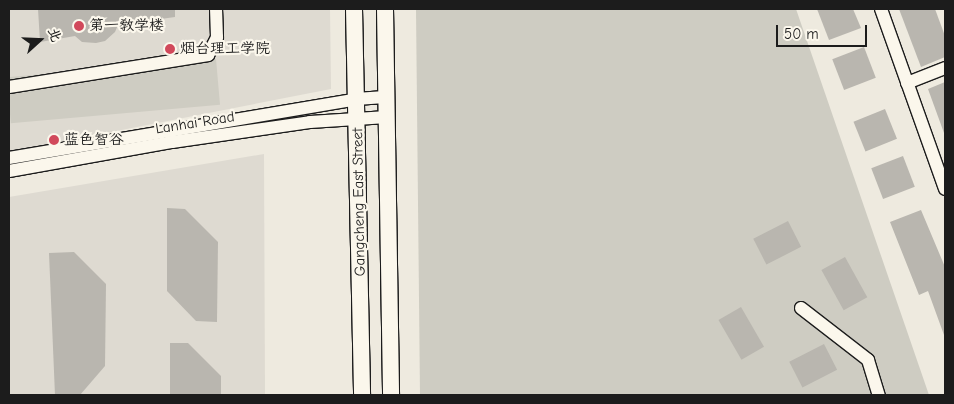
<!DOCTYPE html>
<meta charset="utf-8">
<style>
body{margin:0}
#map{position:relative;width:954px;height:404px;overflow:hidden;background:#eeeadf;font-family:"Comic Neue","LXGW WenKai TC",sans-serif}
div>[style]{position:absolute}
.built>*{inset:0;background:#dedad1}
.green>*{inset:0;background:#ceccc2;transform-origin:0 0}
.building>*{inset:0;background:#b9b6af;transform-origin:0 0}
.roads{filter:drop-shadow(1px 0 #1c1c1c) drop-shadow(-1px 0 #1c1c1c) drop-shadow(0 1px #1c1c1c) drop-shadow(0 -1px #1c1c1c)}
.minor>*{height:12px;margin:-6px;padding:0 6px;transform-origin:6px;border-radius:6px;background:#fbf7ec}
.major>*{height:16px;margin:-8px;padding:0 8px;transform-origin:8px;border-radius:8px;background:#fbf7ec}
.dots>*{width:14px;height:14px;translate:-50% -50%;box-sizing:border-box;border:2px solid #fbf7ec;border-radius:50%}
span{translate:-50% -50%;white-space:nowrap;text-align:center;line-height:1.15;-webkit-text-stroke:4.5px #fbf7ec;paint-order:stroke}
.poi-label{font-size:15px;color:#1c1c1c}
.left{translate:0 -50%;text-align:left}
.street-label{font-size:15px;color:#1c1c1c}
.frame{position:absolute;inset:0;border:10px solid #1c1c1c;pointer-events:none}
.north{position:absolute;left:15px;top:15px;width:50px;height:50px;-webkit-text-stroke:4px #fbf7ec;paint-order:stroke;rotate:70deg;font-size:14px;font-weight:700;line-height:20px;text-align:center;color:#1c1c1c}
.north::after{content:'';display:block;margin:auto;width:18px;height:22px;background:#1c1c1c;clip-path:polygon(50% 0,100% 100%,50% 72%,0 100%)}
.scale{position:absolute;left:776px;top:25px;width:91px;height:22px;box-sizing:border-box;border:2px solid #1c1c1c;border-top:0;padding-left:6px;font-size:15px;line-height:18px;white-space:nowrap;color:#1c1c1c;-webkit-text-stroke:4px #fbf7ec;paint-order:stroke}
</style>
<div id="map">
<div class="built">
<i style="clip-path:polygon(9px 9px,330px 9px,331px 89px,9px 152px)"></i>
<i style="clip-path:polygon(264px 154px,265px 395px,9px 395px,9px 197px)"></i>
</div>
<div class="green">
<i style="clip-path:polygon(416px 9px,796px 9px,929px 395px,420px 395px)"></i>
<i style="left:216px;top:59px;width:46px;height:210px;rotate:85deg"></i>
</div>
<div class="building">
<i style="clip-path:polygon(38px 9px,175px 9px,175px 17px,118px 25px,115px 32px,105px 41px,96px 43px,82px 42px,75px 36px,40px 42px)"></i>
<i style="clip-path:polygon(817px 9px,853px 9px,861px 28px,829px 40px)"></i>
<i style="clip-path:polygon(899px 9px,935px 9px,945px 36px,945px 57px,921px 67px)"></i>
<i style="left:864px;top:47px;width:33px;height:34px;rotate:69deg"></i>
<i style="clip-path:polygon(945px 82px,945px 133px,944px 133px,928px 89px)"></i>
<i style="left:885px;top:109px;width:32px;height:34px;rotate:68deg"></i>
<i style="left:903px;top:156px;width:33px;height:34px;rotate:69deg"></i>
<i style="clip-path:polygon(167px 208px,185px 209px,218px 242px,217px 322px,196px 321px,167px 291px)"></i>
<i style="clip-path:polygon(921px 210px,945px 267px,944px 335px,928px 291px,919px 295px,890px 222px)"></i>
<i style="left:788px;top:221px;width:29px;height:39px;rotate:63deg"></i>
<i style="clip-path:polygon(74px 252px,106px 284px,105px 366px,80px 395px,55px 395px,49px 253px)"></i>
<i style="left:845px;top:257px;width:46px;height:27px;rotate:61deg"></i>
<i style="left:741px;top:307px;width:46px;height:26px;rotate:60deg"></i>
<i style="clip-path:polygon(170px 343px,188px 343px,221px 376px,221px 395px,170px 395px)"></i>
<i style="left:824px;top:344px;width:29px;height:39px;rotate:63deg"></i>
</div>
<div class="roads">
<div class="minor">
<i style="left:881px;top:9px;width:191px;rotate:70.4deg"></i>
<i style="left:907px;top:83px;width:41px;rotate:-21.5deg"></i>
<i style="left:9px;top:87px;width:202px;rotate:-9.1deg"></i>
<i style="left:208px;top:55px;width:20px;rotate:-63deg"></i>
<i style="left:217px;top:37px;width:28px;rotate:-92deg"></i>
<i style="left:9px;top:158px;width:352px;rotate:-9.6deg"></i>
<i style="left:356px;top:99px;width:29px;rotate:-4deg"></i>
<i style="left:9px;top:171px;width:166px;rotate:-10.1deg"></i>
<i style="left:172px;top:142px;width:139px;rotate:-8.2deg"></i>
<i style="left:310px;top:122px;width:77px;rotate:-3.7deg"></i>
<i style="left:801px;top:308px;width:85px;rotate:37.8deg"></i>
<i style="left:868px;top:360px;width:37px;rotate:73deg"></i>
</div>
<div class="major">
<i style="left:354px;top:9px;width:386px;rotate:88.8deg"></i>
<i style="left:385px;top:9px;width:386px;rotate:89.1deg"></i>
</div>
</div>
<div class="dots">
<i style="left:79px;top:26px;background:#d1495b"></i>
<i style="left:170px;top:49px;background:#d1495b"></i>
<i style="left:54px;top:140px;background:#d1495b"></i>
</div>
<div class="poi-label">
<span class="left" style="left:89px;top:26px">第一教学楼</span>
<span class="left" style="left:180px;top:49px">烟台理工学院</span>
<span class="left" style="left:64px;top:140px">蓝色智谷</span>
</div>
<div class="street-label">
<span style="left:195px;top:123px;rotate:-9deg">Lanhai Road</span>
<span style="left:359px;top:202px;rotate:-91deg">Gangcheng East Street</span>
</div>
<div class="frame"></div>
<div class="north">北</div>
<div class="scale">50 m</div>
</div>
